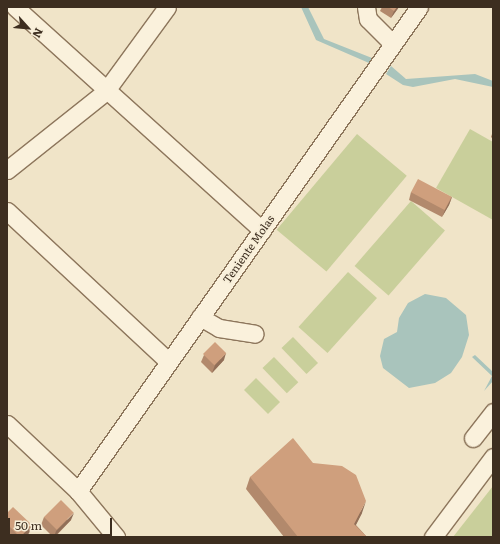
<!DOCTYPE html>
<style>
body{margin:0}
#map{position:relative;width:500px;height:544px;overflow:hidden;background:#f0e4c8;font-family:Literata,serif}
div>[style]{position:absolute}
.green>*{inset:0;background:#c9cf9b;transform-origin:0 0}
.water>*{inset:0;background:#a9c4bc}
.roads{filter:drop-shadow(1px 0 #8d765c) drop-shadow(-1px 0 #8d765c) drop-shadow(0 1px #8d765c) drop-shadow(0 -1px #8d765c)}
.minor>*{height:17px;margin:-8.5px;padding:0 8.5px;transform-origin:8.5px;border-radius:8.5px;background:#faf1dc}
.wall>*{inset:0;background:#b2896c}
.shaded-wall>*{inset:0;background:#916f58}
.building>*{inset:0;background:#cf9f7d;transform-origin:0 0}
span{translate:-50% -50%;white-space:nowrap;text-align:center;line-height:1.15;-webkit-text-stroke:3.5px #f7eed8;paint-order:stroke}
.street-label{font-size:11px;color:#3d2e20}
.frame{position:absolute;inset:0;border:8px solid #3d2e20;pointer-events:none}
.north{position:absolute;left:8px;top:8px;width:40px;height:40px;-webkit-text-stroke:3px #f7eed8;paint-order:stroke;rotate:117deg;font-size:11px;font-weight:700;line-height:16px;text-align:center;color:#3d2e20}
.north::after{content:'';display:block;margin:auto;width:14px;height:18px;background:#3d2e20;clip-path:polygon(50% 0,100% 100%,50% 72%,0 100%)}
.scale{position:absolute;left:8px;top:518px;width:104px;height:18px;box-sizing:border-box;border:2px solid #3d2e20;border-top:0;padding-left:5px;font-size:12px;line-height:14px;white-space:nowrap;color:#3d2e20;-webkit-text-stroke:3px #f7eed8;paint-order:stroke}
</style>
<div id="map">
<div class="green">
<i style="clip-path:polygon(470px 129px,493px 142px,493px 220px,436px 188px)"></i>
<i style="left:357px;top:134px;width:65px;height:125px;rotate:40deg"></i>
<i style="left:411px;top:201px;width:45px;height:86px;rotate:41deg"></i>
<i style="left:348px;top:272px;width:39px;height:74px;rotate:42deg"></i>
<i style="left:293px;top:337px;width:36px;height:16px;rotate:46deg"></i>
<i style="left:274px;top:357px;width:35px;height:16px;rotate:46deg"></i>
<i style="left:256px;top:378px;width:34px;height:17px;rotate:45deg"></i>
<i style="clip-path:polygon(493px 486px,493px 537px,453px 537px)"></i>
</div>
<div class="water">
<i style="clip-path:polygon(301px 7px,308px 7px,324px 39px,372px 58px,369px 63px,316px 40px)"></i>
<i style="clip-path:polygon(391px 66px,406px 79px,475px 74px,493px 81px,493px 87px,455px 79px,413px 87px,403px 85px,386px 74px)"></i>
<i style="clip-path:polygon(425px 294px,446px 298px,466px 315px,469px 335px,462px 357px,451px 373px,435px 383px,409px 388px,383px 368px,380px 356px,384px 339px,397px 332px,399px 318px,408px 303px)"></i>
<i style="clip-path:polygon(475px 355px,493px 372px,493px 381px,484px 391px,492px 376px,472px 357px)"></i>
</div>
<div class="roads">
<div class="minor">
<i style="left:15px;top:7px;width:333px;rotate:42.1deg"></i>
<i style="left:366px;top:7px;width:12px;rotate:81deg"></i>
<i style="left:368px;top:19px;width:35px;rotate:45deg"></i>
<i style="left:7px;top:170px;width:125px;rotate:-38.5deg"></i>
<i style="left:105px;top:92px;width:105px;rotate:-53.9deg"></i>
<i style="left:7px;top:211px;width:220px;rotate:43deg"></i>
<i style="left:200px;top:317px;width:22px;rotate:30deg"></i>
<i style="left:219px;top:328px;width:36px;rotate:9deg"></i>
<i style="left:7px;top:424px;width:98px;rotate:43.3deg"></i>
<i style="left:78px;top:491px;width:60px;rotate:50.4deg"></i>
<i style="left:473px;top:438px;width:33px;rotate:-52deg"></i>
<i style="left:78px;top:491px;width:592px;rotate:-54.83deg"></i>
<i style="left:433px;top:537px;width:100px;rotate:-53.1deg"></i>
</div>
</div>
<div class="wall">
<i style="clip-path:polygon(382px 7px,399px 7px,391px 18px,380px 11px)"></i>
<i style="clip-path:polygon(493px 131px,493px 139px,491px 137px)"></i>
<i style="clip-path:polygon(411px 192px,452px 197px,449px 205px,442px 217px,409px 200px)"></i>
<i style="clip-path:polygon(204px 355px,224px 360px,212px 373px,201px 362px)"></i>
<i style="clip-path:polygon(313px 463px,362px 513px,356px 525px,367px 537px,284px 537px,246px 489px,250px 477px)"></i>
<i style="clip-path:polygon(7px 513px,32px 525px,29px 533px,25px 537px,10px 537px,7px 534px)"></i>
<i style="clip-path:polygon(44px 517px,71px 520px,55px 537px,53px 537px,41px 525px)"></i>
</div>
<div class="shaded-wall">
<i style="clip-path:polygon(397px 7px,399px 7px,391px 18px,394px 11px)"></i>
<i style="clip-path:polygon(452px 197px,449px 205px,442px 217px,445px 210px)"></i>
<i style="clip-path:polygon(226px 353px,224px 360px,212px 373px,215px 365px)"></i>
<i style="clip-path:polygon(366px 501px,362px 513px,350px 536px,354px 524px)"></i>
<i style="clip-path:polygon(74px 513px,71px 520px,54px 537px,56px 531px)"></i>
<i style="clip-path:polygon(32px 525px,29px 533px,25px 537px,20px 537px)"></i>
</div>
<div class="building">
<i style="clip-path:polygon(388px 7px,397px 7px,394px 11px)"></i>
<i style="left:418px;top:179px;width:38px;height:15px;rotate:28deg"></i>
<i style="left:215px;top:342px;width:16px;height:17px;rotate:45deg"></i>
<i style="clip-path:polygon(293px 438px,313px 463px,342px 466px,356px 475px,366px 501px,354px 524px,367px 537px,298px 537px,250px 477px)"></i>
<i style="left:61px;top:500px;width:18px;height:24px;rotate:45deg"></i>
<i style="clip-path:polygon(13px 507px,32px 525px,20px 537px,7px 524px,7px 513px)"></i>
</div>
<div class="street-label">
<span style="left:248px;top:249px;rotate:-55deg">Teniente Molas</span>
</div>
<div class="frame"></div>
<div class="north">N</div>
<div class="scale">50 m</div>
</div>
